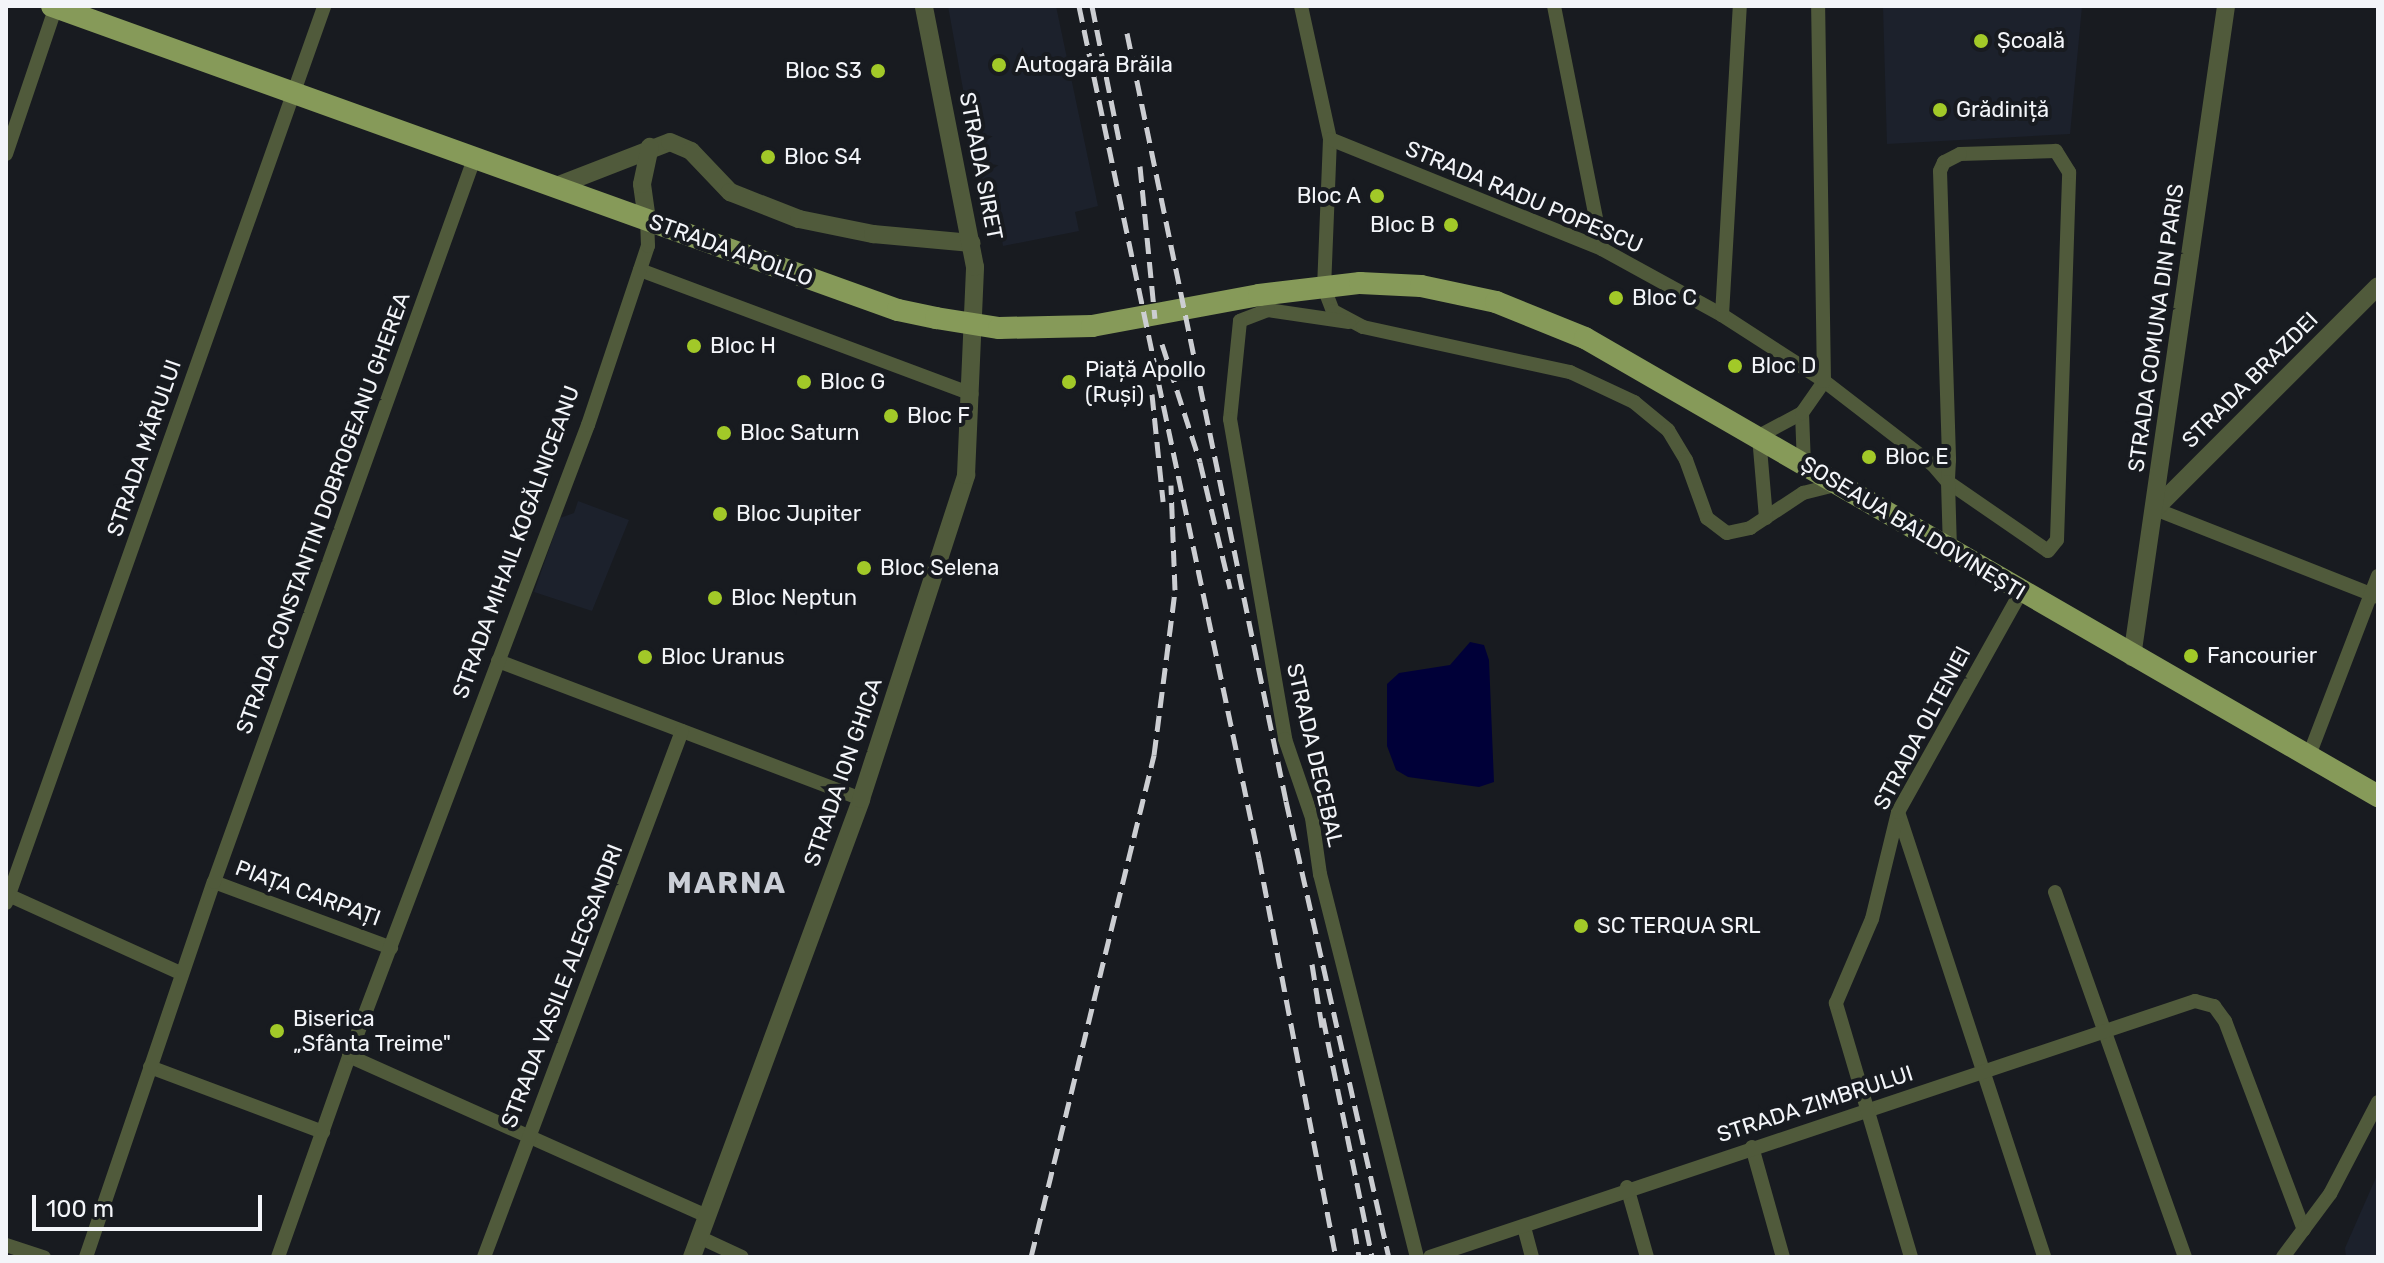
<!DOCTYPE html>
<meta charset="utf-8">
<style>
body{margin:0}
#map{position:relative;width:2384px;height:1263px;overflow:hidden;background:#181b20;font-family:Rubik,sans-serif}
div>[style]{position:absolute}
.built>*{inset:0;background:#1c212c}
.water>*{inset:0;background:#000038}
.minor>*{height:14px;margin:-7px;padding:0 7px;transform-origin:7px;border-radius:7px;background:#505a3b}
.tertiary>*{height:18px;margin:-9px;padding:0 9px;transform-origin:9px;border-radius:9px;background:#505a3b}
.primary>*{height:22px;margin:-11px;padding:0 11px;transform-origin:11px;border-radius:11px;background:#869a59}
.rail>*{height:5px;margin-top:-2.5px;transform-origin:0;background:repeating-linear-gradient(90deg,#ccced2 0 16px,transparent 0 24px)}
.dots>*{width:22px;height:22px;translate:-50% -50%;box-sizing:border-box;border:4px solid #181b20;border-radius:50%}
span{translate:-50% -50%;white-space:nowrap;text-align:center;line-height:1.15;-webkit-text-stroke:8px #181b20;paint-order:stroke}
.poi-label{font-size:22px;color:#f3f5f9}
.left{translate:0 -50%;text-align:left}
.right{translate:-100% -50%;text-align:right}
.street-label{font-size:22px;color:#f3f5f9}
.district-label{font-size:30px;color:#caced6;font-weight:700;letter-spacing:2px}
.frame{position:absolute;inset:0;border:8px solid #f3f5f9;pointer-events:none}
.scale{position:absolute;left:32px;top:1195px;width:230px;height:36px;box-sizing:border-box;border:4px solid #f3f5f9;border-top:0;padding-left:10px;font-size:24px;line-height:28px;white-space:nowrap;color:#f3f5f9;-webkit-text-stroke:6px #181b20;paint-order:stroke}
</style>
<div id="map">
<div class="built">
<i style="clip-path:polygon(948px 6px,1056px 6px,1098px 206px,1075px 212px,1079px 231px,1003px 246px,1000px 226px,988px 228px)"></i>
<i style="clip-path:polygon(1883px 6px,2082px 6px,2070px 134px,1887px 144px)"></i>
<i style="clip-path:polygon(578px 501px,629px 520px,592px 611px,534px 592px,560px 518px,574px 513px)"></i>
<i style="clip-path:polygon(2378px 1173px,2378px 1257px,2346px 1257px,2345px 1248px)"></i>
</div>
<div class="water">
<i style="clip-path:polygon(1470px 642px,1484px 645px,1489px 660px,1494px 782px,1479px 787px,1408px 777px,1396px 770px,1387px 746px,1387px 684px,1399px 673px,1450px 665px)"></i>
</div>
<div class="minor">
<i style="left:1301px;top:6px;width:136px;rotate:77.7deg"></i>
<i style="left:1330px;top:139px;width:149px;rotate:92.3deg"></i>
<i style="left:1324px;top:288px;width:25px;rotate:69deg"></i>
<i style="left:1333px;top:311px;width:34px;rotate:28deg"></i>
<i style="left:1363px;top:327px;width:212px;rotate:12.3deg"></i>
<i style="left:1570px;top:372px;width:71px;rotate:25.1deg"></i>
<i style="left:1634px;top:402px;width:44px;rotate:39.5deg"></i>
<i style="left:1668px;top:430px;width:35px;rotate:59deg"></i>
<i style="left:1686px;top:460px;width:62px;rotate:70.1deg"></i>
<i style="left:1707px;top:518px;width:25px;rotate:37deg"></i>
<i style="left:1727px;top:533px;width:24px;rotate:-12deg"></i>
<i style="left:1750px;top:528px;width:64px;rotate:-33.4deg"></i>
<i style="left:1803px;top:493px;width:36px;rotate:-14deg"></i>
<i style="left:1554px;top:6px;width:248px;rotate:78.8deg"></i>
<i style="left:1330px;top:139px;width:293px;rotate:22deg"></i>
<i style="left:1602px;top:249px;width:137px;rotate:28.8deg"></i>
<i style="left:1722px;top:315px;width:121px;rotate:32.9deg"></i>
<i style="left:1824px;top:381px;width:138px;rotate:37.6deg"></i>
<i style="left:1933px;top:465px;width:23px;rotate:49deg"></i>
<i style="left:1948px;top:482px;width:121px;rotate:34.6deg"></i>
<i style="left:2048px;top:551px;width:14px;rotate:-51deg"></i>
<i style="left:2057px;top:540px;width:368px;rotate:-88.1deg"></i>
<i style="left:2069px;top:172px;width:25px;rotate:-122deg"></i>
<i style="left:2056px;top:151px;width:96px;rotate:178.2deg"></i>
<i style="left:1960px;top:154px;width:18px;rotate:153deg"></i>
<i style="left:1944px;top:162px;width:10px;rotate:114deg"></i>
<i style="left:1940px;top:171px;width:289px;rotate:88.2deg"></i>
<i style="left:1949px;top:460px;width:22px;rotate:93deg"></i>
<i style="left:1948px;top:482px;width:69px;rotate:88.3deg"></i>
<i style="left:6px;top:154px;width:156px;rotate:-71.3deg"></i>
<i style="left:640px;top:270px;width:354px;rotate:20.5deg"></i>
<i style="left:1722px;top:315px;width:310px;rotate:-86.7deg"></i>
<i style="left:1349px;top:322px;width:82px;rotate:-171.6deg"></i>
<i style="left:1268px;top:310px;width:30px;rotate:159deg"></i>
<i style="left:1240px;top:321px;width:99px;rotate:95.8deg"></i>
<i style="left:1230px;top:419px;width:325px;rotate:80.2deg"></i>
<i style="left:1285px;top:739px;width:83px;rotate:71.1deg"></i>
<i style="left:1312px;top:818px;width:57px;rotate:81.9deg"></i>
<i style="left:1320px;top:874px;width:395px;rotate:75.8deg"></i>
<i style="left:1802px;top:413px;width:51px;rotate:87.8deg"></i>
<i style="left:2155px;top:509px;width:240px;rotate:21.5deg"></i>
<i style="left:1766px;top:518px;width:82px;rotate:-94.9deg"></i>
<i style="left:1759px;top:436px;width:49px;rotate:-28.1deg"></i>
<i style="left:1802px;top:413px;width:39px;rotate:-55deg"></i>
<i style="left:1824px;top:381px;width:375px;rotate:-90.9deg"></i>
<i style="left:498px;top:661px;width:388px;rotate:20.8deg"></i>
<i style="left:2308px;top:758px;width:195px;rotate:-69deg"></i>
<i style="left:1898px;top:812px;width:468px;rotate:71.8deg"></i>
<i style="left:214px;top:882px;width:189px;rotate:20.4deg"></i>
<i style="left:2055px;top:892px;width:387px;rotate:70.4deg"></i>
<i style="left:6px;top:894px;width:193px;rotate:24.4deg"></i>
<i style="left:6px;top:903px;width:951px;rotate:-70.46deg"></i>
<i style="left:349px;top:1056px;width:391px;rotate:24.1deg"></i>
<i style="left:150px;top:1067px;width:185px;rotate:20.6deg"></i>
<i style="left:1752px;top:1147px;width:114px;rotate:74.3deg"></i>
<i style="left:1627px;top:1187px;width:73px;rotate:74.1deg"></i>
<i style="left:1524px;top:1227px;width:31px;rotate:75deg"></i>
<i style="left:699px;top:1237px;width:47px;rotate:24.9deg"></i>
<i style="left:6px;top:1245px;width:40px;rotate:18deg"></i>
<i style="left:86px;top:1257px;width:396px;rotate:-71.2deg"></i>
<i style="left:214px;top:882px;width:768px;rotate:-70.22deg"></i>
<i style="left:278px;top:1257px;width:213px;rotate:-70.5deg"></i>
<i style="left:349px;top:1056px;width:675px;rotate:-69.26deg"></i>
<i style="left:588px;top:425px;width:189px;rotate:-71.5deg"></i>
<i style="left:648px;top:246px;width:26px;rotate:-92deg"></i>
<i style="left:484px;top:1257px;width:562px;rotate:-69.37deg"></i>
<i style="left:1430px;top:1257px;width:807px;rotate:-18.5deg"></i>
<i style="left:2195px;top:1001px;width:20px;rotate:15deg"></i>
<i style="left:2214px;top:1006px;width:19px;rotate:54deg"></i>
<i style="left:2225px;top:1021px;width:223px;rotate:69.3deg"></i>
<i style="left:1911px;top:1257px;width:265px;rotate:-106.5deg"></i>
<i style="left:1836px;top:1003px;width:91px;rotate:-66.8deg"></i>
<i style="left:1872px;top:919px;width:110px;rotate:-76.3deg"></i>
<i style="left:1898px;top:812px;width:252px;rotate:-60.8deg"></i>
<i style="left:2283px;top:1257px;width:79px;rotate:-53.3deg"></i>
<i style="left:2330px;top:1194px;width:104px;rotate:-62.4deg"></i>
</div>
<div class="tertiary">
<i style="left:554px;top:187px;width:124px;rotate:-21.2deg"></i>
<i style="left:670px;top:142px;width:23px;rotate:23deg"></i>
<i style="left:691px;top:151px;width:57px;rotate:46.4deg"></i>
<i style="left:730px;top:192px;width:74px;rotate:21.4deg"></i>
<i style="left:799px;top:219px;width:76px;rotate:11.5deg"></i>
<i style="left:873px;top:234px;width:99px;rotate:5.2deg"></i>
<i style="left:647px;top:220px;width:36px;rotate:-98deg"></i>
<i style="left:642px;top:184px;width:38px;rotate:-78deg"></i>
<i style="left:2155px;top:509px;width:315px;rotate:-45deg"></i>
<i style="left:2132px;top:657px;width:658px;rotate:-81.78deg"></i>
<i style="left:692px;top:1257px;width:488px;rotate:-69.7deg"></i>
<i style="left:861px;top:799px;width:341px;rotate:-72deg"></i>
<i style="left:966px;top:475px;width:208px;rotate:-87.5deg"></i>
<i style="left:975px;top:267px;width:266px;rotate:-101.1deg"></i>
</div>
<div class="primary">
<i style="left:52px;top:6px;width:899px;rotate:19.77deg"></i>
<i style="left:898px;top:310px;width:39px;rotate:12deg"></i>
<i style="left:936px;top:318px;width:64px;rotate:9deg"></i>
<i style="left:999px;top:328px;width:93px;rotate:-1.2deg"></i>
<i style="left:1092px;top:326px;width:170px;rotate:-10.5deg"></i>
<i style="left:1259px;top:295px;width:102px;rotate:-6.8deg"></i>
<i style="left:1360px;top:283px;width:61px;rotate:2.8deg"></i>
<i style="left:1421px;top:286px;width:77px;rotate:12deg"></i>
<i style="left:1496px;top:302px;width:96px;rotate:22deg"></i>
<i style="left:1585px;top:338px;width:916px;rotate:30.01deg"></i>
</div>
<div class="rail">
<i style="left:1079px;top:6px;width:871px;rotate:78.07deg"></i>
<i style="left:1259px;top:858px;width:406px;rotate:79.1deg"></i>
<i style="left:1092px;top:6px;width:137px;rotate:78.6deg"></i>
<i style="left:1127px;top:33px;width:784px;rotate:78.3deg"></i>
<i style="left:1286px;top:801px;width:467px;rotate:77.3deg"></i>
<i style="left:1140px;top:166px;width:153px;rotate:84.4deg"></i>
<i style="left:1162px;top:344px;width:124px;rotate:72.1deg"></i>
<i style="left:1200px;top:462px;width:130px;rotate:76.6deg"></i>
<i style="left:1152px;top:394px;width:108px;rotate:84.1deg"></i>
<i style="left:1312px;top:964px;width:64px;rotate:81deg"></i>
<i style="left:1323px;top:1018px;width:244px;rotate:78.4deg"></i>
<i style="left:1354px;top:1228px;width:29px;rotate:80deg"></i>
<i style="left:1031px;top:1257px;width:517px;rotate:-76.23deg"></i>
<i style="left:1154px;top:755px;width:166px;rotate:-82.7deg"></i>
<i style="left:1175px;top:590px;width:105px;rotate:-92.2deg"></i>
</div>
<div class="dots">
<i style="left:1981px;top:41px;background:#a2c928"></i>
<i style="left:999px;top:65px;background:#a2c928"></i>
<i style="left:878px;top:71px;background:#a2c928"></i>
<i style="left:1940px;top:110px;background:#a2c928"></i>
<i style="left:768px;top:157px;background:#a2c928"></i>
<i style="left:1377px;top:196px;background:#a2c928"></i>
<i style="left:1451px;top:225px;background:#a2c928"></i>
<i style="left:1616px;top:298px;background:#a2c928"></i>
<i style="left:694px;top:346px;background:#a2c928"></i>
<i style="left:1735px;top:366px;background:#a2c928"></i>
<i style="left:804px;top:382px;background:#a2c928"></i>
<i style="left:1069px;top:382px;background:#a2c928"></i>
<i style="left:891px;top:416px;background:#a2c928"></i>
<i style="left:724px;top:433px;background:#a2c928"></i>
<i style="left:1869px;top:457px;background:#a2c928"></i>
<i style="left:720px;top:514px;background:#a2c928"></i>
<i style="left:864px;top:568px;background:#a2c928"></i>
<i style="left:715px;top:598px;background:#a2c928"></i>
<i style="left:2191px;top:656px;background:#a2c928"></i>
<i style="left:645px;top:657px;background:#a2c928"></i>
<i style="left:1581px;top:926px;background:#a2c928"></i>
<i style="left:277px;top:1031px;background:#a2c928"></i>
</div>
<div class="poi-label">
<span class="left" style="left:1997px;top:41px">Școală</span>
<span class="left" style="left:1015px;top:65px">Autogara Brăila</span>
<span class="right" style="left:862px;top:71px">Bloc S3</span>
<span class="left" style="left:1956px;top:110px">Grădiniță</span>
<span class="left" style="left:784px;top:157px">Bloc S4</span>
<span class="right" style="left:1361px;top:196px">Bloc A</span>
<span class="right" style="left:1435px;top:225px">Bloc B</span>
<span class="left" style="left:1632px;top:298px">Bloc C</span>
<span class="left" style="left:710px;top:346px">Bloc H</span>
<span class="left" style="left:1751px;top:366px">Bloc D</span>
<span class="left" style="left:1085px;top:382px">Piață Apollo<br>(Ruși)</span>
<span class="left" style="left:820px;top:382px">Bloc G</span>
<span class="left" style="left:907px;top:416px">Bloc F</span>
<span class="left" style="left:740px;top:433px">Bloc Saturn</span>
<span class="left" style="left:1885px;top:457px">Bloc E</span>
<span class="left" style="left:736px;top:514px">Bloc Jupiter</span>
<span class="left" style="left:880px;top:568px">Bloc Selena</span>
<span class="left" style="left:731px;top:598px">Bloc Neptun</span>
<span class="left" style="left:2207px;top:656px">Fancourier</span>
<span class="left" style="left:661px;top:657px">Bloc Uranus</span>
<span class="left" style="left:1597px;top:926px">SC TERQUA SRL</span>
<span class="left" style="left:293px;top:1031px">Biserica<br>„Sfânta Treime"</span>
</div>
<div class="street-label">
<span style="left:981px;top:166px;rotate:79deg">STRADA SIRET</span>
<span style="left:1524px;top:197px;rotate:23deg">STRADA RADU POPESCU</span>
<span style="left:731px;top:250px;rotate:20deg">STRADA APOLLO</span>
<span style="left:2156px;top:328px;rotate:-82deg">STRADA COMUNA DIN PARIS</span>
<span style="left:2250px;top:380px;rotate:-45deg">STRADA BRAZDEI</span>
<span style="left:144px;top:448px;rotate:-71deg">STRADA MĂRULUI</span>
<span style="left:323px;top:513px;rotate:-70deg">STRADA CONSTANTIN DOBROGEANU GHEREA</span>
<span style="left:1913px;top:528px;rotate:31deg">ȘOSEAUA BALDOVINEȘTI</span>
<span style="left:516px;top:542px;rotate:-70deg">STRADA MIHAIL KOGĂLNICEANU</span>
<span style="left:1922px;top:728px;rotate:-62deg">STRADA OLTENIEI</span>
<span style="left:1315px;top:755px;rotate:77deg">STRADA DECEBAL</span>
<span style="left:843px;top:772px;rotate:-71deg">STRADA ION GHICA</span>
<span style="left:308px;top:893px;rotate:20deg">PIAȚA CARPAȚI</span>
<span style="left:562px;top:986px;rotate:-69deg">STRADA VASILE ALECSANDRI</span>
<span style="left:1815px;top:1104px;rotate:-18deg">STRADA ZIMBRULUI</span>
</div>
<div class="district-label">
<span style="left:727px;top:883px">MARNA</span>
</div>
<div class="frame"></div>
<div class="scale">100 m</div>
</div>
